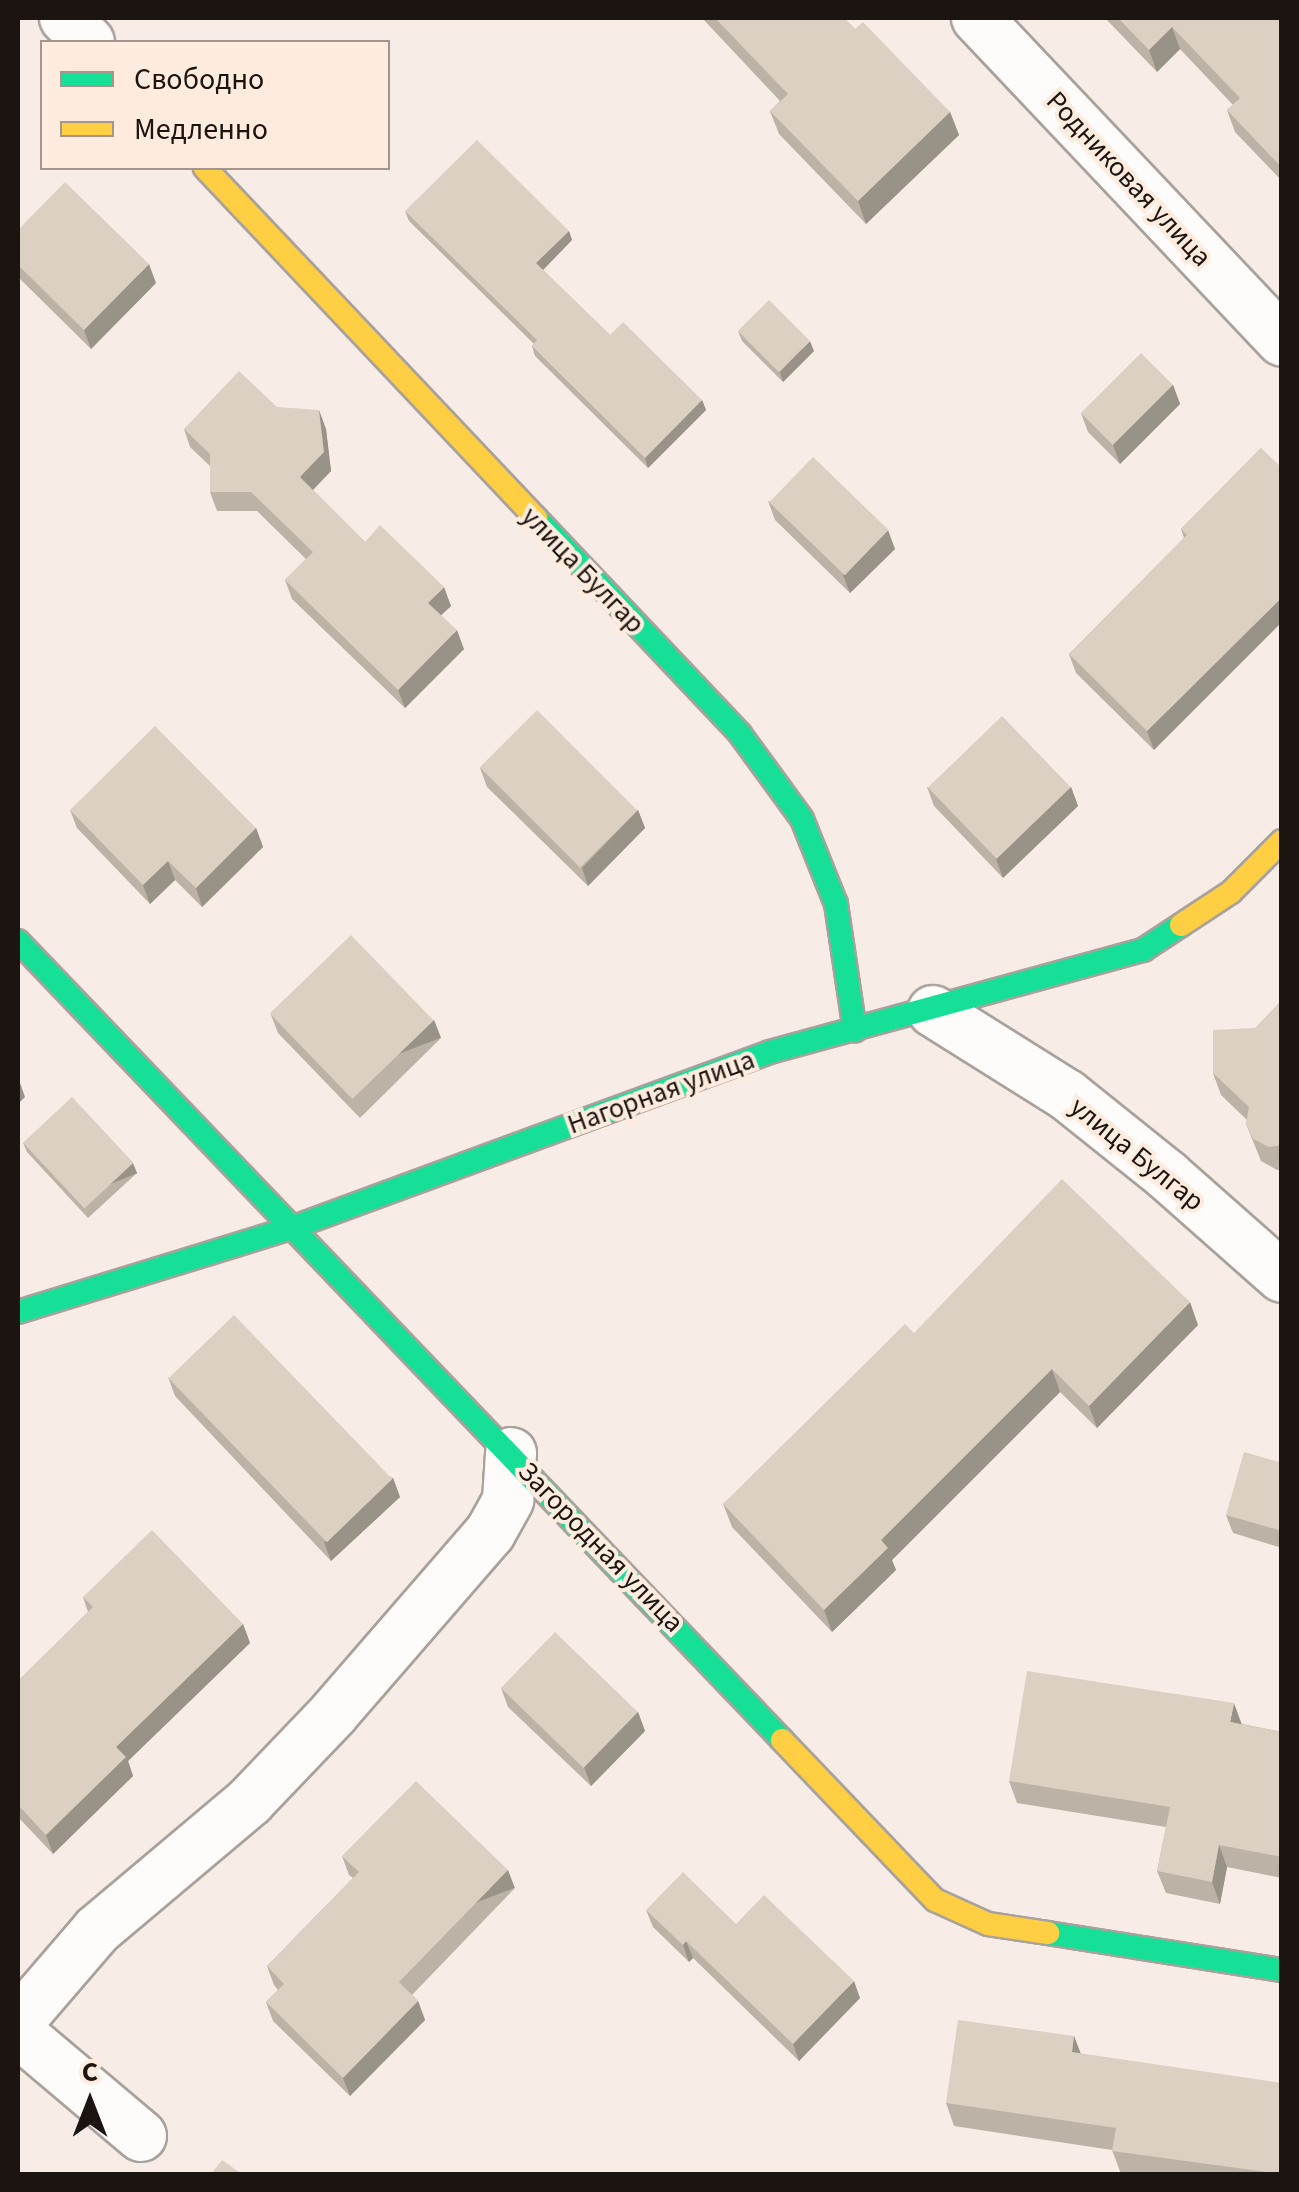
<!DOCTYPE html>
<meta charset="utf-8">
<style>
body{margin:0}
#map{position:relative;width:1299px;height:2192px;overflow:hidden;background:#f8ede6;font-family:"Source Sans 3",sans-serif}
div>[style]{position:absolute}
.roads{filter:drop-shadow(2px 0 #a9a19c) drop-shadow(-2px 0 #a9a19c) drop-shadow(0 2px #a9a19c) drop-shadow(0 -2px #a9a19c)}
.street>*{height:50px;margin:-25px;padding:0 25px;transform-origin:25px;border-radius:25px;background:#fefcfb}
.fast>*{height:22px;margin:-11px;padding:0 11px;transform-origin:11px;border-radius:11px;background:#16e098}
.slow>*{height:22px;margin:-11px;padding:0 11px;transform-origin:11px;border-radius:11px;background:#ffcf43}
.wall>*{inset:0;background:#bcb3a6}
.shaded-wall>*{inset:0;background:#999287;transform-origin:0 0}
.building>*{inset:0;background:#dbd0c1;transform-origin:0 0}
span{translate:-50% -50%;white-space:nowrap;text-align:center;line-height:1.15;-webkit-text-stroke:8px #ffecdf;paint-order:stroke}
.street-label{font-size:28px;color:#1b1410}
.frame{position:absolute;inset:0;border:20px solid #1b1410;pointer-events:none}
.legend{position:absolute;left:40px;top:40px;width:350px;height:130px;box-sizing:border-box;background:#ffecdf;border:2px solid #a4968c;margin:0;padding:12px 18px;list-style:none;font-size:30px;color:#1b1410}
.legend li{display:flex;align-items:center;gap:20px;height:50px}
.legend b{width:50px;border:2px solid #a4968c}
.north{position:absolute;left:40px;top:2052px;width:100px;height:100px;-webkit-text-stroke:8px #ffecdf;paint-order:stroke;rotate:0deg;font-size:28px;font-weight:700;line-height:40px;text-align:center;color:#1b1410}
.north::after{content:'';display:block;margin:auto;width:35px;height:45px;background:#1b1410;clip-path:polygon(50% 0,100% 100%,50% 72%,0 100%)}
</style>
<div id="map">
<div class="roads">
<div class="street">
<i style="left:65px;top:18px;width:34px;rotate:45deg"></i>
<i style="left:977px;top:18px;width:444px;rotate:46.6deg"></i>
<i style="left:933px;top:1011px;width:158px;rotate:32.1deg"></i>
<i style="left:1067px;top:1095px;width:129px;rotate:38.7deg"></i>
<i style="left:1168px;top:1176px;width:152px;rotate:41.5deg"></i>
<i style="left:18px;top:2022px;width:121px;rotate:-49.3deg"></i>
<i style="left:97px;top:1930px;width:200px;rotate:-40.1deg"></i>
<i style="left:250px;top:1801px;width:120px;rotate:-46.3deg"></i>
<i style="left:333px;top:1714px;width:240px;rotate:-49.1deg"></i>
<i style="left:490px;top:1533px;width:38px;rotate:-61deg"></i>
<i style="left:508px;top:1500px;width:47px;rotate:-86.3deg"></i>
<i style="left:18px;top:2032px;width:161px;rotate:40.2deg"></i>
</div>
<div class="fast">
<i style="left:536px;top:518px;width:297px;rotate:46.6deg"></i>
<i style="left:740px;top:734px;width:105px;rotate:53.9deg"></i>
<i style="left:802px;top:819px;width:92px;rotate:68.2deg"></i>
<i style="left:836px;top:904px;width:128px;rotate:81.5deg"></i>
<i style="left:18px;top:941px;width:1105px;rotate:46.28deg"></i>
<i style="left:18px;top:1312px;width:289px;rotate:-17.1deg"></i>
<i style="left:294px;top:1227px;width:507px;rotate:-20.19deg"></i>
<i style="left:770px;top:1052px;width:387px;rotate:-15.3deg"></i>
<i style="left:1143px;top:950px;width:45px;rotate:-33.3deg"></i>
<i style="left:1048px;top:1933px;width:237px;rotate:9deg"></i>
</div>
<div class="slow">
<i style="left:205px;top:168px;width:482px;rotate:46.6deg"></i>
<i style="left:1181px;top:925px;width:60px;rotate:-33.4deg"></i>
<i style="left:1231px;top:892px;width:72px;rotate:-45deg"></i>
<i style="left:782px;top:1740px;width:221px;rotate:46.3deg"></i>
<i style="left:935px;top:1900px;width:58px;rotate:24.4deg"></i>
<i style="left:988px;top:1924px;width:61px;rotate:8.5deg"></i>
</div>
</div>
<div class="wall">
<i style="clip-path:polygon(702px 18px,844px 18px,855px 29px,950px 112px,959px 135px,866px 224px,779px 134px,770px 111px,780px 101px)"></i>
<i style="clip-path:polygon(1105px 18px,1282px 18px,1282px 181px,1235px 132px,1227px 110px,1233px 105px,1180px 49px,1157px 72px)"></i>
<i style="clip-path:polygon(405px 211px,569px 231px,572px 240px,543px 270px,610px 335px,702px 400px,706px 410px,648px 468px,535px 356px,532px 346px,534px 344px,409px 221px)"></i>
<i style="clip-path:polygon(18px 230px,156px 283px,91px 349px,18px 277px)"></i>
<i style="clip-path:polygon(738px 331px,814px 351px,783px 382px,742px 341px)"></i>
<i style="clip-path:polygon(1173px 385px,1180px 404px,1120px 464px,1088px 432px,1081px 413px)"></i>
<i style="clip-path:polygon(277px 407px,326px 429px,331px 471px,313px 490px,365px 542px,451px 606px,441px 615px,464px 649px,405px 708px,292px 599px,285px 580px,306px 559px,257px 511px,217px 511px,210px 492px,210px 466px,190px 447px,184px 429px)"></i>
<i style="clip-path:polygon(1261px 448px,1154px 750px,1076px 673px,1069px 654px,1184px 538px,1181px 529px)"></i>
<i style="clip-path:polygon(768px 501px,895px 549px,850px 593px,775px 520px)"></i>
<i style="clip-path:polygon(480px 768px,638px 810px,645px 828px,588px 886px,487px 787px)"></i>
<i style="clip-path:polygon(927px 787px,1071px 787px,1078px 806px,1003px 878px,934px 806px)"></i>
<i style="clip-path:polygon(70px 810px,256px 828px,263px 847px,202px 907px,175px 880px,150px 904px,77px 828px)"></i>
<i style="clip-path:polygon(1282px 1000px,1282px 1169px,1277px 1170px,1261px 1161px,1246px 1124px,1247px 1120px,1221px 1095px,1213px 1073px)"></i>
<i style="clip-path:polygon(271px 1015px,434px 1020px,441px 1038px,360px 1118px,278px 1033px)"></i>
<i style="clip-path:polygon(23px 1143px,137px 1173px,88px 1218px,27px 1152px)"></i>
<i style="clip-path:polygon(1198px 1325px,1097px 1428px,1060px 1392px,892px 1560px,896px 1570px,832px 1632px,732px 1527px,723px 1504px,914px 1333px)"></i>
<i style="clip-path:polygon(168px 1377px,393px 1478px,400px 1497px,331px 1561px,175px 1396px)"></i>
<i style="clip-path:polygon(1282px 1463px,1282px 1548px,1233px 1533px,1226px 1515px)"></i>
<i style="clip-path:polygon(83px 1597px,243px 1624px,250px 1643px,128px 1761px,133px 1776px,53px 1854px,18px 1817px,18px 1681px,88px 1612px)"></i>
<i style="clip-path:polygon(501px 1688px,638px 1712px,645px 1731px,591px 1786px,508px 1707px)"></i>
<i style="clip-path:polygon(1242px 1724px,1282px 1732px,1282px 1878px,1227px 1867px,1220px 1904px,1166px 1893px,1157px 1871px,1166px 1827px,1017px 1803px,1009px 1781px)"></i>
<i style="clip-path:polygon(342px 1856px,515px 1888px,412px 1995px,418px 2001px,425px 2020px,350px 2096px,273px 2021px,266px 2002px,278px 1990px,274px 1985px,267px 1966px,353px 1878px,349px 1875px)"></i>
<i style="clip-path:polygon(646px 1910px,736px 1924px,860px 1998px,799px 2061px,693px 1958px,689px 1962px,653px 1927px)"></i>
<i style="clip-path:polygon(1074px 2036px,1081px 2054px,1282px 2174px,1121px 2174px,1112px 2150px,954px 2126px,946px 2103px)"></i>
</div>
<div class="shaded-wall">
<i style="clip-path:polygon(1172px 27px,1180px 49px,1157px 72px,1149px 50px)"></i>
<i style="clip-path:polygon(950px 112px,959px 135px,866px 224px,858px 201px)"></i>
<i style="clip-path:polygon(569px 231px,572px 240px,540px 273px,536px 263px)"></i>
<i style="clip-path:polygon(149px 264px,156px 283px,91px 349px,84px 330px)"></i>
<i style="clip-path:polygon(810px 341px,814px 351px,783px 382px,780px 372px)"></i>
<i style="clip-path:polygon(1173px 385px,1180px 404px,1120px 464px,1113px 445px)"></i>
<i style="clip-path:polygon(702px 400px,706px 410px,648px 468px,645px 458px)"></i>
<i style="clip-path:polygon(319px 410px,326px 429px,331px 471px,307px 496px,300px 477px)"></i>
<i style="clip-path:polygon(888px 530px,895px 549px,850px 593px,843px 575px)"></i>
<i style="clip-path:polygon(444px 587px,451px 606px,435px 621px,428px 603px)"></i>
<i style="clip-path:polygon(1282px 597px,1282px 622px,1154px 750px,1147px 731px)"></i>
<i style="clip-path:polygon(457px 630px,464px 649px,405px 708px,398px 690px)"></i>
<i style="clip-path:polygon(1071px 787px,1078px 806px,1003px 878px,996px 859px)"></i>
<i style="clip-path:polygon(638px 810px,645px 828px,588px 886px,582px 868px)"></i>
<i style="clip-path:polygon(256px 828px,263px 847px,202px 907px,196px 888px)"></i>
<i style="clip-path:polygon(168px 861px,175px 880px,150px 904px,143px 885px)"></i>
<i style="left:434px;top:1020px;width:19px;height:112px;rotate:69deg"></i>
<i style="clip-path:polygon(19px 1080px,25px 1097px,18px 1104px,18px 1081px)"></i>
<i style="left:133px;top:1163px;width:11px;height:67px;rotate:68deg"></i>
<i style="clip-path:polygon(1190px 1302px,1198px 1325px,1097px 1428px,1089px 1406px)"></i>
<i style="clip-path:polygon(1052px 1369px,1060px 1392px,892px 1560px,896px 1570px,832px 1632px,824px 1610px,881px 1540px)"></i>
<i style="clip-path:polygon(393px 1478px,400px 1497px,331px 1561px,324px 1542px)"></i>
<i style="clip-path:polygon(243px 1624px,250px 1643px,128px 1761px,133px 1776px,53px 1854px,46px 1835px,116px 1747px)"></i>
<i style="clip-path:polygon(1234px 1703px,1242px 1725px,1230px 1722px)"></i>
<i style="clip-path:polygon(638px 1712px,645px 1731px,591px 1786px,584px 1767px)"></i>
<i style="clip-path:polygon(1219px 1845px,1227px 1867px,1220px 1904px,1212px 1882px)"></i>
<i style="left:508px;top:1870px;width:19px;height:156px;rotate:69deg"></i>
<i style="clip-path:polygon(686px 1941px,693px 1958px,689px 1962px,683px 1945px)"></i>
<i style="clip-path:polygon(854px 1981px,860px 1998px,799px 2061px,793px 2044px)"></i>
<i style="clip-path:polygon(418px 2001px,425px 2020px,350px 2096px,343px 2078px)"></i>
<i style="clip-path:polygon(1074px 2036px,1083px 2060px,1072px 2052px)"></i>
</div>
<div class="building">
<i style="clip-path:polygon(715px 18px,844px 18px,855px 29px,863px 22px,950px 112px,858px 201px,770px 111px,788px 94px)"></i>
<i style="clip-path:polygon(1118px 18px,1282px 18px,1282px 168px,1227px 110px,1240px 98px,1172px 27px,1149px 50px)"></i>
<i style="clip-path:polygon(477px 140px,569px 231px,536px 263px,610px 335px,623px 322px,702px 400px,645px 458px,532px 346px,537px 340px,405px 211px)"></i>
<i style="clip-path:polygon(65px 182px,149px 264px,84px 330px,18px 265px,18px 230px)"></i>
<i style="left:769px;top:300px;width:58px;height:44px;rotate:45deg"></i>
<i style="left:1141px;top:353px;width:45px;height:85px;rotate:45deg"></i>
<i style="clip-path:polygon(239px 371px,277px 407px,319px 410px,324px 452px,300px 477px,365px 542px,380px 525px,444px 587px,428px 603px,457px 630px,398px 690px,285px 580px,313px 552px,251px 492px,210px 492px,210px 454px,184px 429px)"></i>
<i style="clip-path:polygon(1261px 448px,1282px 468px,1282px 597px,1147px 731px,1069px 654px,1187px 535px,1181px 529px)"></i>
<i style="left:813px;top:457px;width:105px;height:63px;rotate:44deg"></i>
<i style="left:537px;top:710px;width:142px;height:81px;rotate:45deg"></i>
<i style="left:1002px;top:716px;width:99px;height:103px;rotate:46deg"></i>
<i style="clip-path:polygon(155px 726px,256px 828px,196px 888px,168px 861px,143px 885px,70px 810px)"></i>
<i style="left:351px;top:935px;width:119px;height:113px;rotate:46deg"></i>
<i style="clip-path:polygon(1282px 1000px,1282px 1145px,1269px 1147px,1253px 1139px,1246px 1124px,1249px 1107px,1213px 1073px,1213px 1030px,1255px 1028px)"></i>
<i style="left:72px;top:1097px;width:90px;height:67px;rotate:47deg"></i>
<i style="clip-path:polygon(1062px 1179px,1190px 1302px,1089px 1406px,1052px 1369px,881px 1540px,888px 1548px,824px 1610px,723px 1504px,905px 1324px,914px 1333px)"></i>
<i style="left:234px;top:1315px;width:228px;height:91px;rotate:46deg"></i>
<i style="clip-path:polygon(1244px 1452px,1282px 1463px,1282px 1531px,1226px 1515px)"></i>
<i style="clip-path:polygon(152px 1530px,243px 1624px,116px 1747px,126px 1757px,46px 1835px,18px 1805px,18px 1681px,93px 1607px,83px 1597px)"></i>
<i style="left:555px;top:1632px;width:115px;height:78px;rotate:44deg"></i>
<i style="clip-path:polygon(1027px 1671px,1234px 1703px,1230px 1722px,1282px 1732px,1282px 1857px,1219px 1845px,1212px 1882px,1157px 1871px,1170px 1807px,1009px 1781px)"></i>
<i style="clip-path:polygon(416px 1781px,508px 1870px,399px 1982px,418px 2001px,343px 2078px,266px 2002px,284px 1984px,267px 1966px,359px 1872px,342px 1856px)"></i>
<i style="clip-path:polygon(683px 1872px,736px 1924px,764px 1895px,854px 1981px,793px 2044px,686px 1941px,683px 1945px,646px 1910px)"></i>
<i style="clip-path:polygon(958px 2020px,1074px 2036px,1072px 2052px,1282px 2083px,1282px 2174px,1112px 2151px,1116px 2128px,946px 2103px)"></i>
<i style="clip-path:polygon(222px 2160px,242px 2174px,211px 2174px)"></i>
</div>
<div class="street-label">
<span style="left:1129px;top:179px;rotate:47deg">Родниковая улица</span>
<span style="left:583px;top:570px;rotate:46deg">улица Булгар</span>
<span style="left:661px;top:1092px;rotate:-20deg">Нагорная улица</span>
<span style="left:1137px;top:1154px;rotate:39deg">улица Булгар</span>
<span style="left:601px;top:1547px;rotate:46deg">Загородная улица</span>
</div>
<div class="frame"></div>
<ul class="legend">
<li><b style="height:12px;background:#16e098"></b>Свободно</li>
<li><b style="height:12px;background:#ffcf43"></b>Медленно</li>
</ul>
<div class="north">С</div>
</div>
